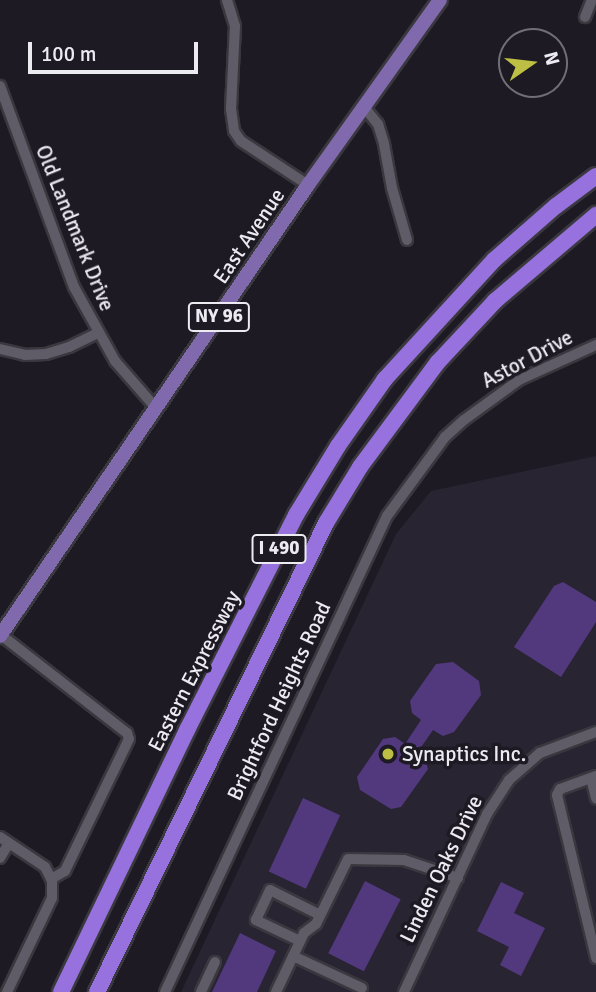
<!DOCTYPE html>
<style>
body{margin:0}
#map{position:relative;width:596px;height:992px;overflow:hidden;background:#1d1a23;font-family:Signika,sans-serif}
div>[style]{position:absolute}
.built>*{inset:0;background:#282432}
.building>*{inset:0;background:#52397e;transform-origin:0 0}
.roads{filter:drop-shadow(2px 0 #3a383f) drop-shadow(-2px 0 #3a383f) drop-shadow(0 2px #3a383f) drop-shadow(0 -2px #3a383f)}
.minor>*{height:10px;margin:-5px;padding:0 5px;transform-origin:5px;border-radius:5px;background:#5f5c67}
.major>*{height:14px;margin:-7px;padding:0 7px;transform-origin:7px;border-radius:7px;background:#8169ae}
.highway>*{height:16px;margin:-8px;padding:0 8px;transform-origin:8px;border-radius:8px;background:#9772de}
.dots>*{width:19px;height:19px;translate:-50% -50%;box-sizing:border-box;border:4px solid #1d1a23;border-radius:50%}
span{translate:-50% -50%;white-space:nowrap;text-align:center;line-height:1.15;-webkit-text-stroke:7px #1d1a23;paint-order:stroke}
.shield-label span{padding:2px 5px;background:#1d1a23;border:2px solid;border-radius:5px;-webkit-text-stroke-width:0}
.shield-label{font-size:19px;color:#edebf2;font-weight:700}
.street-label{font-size:21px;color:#edebf2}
.poi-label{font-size:21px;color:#edebf2}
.left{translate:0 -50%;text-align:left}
.north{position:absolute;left:498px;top:28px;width:70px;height:70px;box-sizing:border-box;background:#1d1a23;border:2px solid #706e76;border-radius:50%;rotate:76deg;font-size:19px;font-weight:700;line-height:28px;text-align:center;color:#edebf2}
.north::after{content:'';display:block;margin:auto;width:24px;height:32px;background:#bcbf44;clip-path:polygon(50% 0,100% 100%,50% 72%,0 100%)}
.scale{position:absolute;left:28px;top:42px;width:170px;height:32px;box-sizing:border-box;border:4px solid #edebf2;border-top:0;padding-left:9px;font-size:21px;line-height:24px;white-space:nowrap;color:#edebf2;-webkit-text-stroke:5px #1d1a23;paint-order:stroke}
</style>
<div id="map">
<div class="built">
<i style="clip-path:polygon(596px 456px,596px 992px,181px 992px,396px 534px,431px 491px)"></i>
</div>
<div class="building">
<i style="clip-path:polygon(563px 582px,596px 602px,596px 622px,561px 677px,514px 647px,554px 586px)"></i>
<i style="clip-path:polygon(453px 662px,479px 681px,481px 695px,454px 732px,443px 736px,433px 730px,417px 753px,425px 759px,428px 769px,401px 807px,391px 809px,360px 790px,357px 777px,383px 739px,395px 737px,405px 744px,421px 720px,412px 713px,410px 701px,436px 664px)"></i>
<i style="left:303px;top:798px;width:41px;height:81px;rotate:25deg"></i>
<i style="left:365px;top:881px;width:40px;height:81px;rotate:27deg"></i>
<i style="clip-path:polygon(501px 882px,524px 893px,514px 913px,545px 928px,521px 976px,500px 965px,509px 947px,477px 931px)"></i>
<i style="clip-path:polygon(240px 933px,276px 951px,257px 992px,212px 992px)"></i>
</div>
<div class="roads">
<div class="minor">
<i style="left:227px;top:0;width:27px;rotate:73deg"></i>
<i style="left:235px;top:26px;width:83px;rotate:92.8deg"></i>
<i style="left:231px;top:109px;width:22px;rotate:82deg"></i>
<i style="left:234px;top:131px;width:12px;rotate:55deg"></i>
<i style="left:241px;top:141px;width:80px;rotate:33.3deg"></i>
<i style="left:585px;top:17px;width:18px;rotate:-68deg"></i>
<i style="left:0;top:86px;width:214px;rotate:69.8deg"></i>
<i style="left:74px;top:287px;width:85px;rotate:61deg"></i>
<i style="left:115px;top:361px;width:62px;rotate:48.9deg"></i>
<i style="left:364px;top:107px;width:22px;rotate:51deg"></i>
<i style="left:378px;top:124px;width:21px;rotate:73deg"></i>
<i style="left:384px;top:144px;width:45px;rotate:79.7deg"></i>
<i style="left:392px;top:188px;width:54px;rotate:73.9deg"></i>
<i style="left:0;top:349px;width:26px;rotate:13deg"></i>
<i style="left:25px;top:355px;width:21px;rotate:-3deg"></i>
<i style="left:46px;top:354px;width:24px;rotate:-17deg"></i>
<i style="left:69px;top:347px;width:32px;rotate:-26deg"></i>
<i style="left:1px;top:635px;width:160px;rotate:37.9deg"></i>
<i style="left:127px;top:733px;width:6px;rotate:72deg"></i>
<i style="left:129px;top:739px;width:147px;rotate:115.9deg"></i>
<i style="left:65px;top:871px;width:16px;rotate:150deg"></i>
<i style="left:596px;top:776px;width:38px;rotate:160deg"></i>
<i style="left:560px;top:789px;width:7px;rotate:117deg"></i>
<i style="left:557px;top:795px;width:168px;rotate:76.5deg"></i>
<i style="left:591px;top:778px;width:21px;rotate:76deg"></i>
<i style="left:0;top:837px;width:54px;rotate:33.7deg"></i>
<i style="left:45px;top:867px;width:16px;rotate:63deg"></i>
<i style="left:52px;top:881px;width:17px;rotate:90deg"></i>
<i style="left:52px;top:898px;width:104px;rotate:115.6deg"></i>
<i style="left:0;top:858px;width:17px;rotate:-59deg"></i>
<i style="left:300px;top:941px;width:49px;rotate:-154.5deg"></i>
<i style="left:256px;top:920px;width:33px;rotate:-65deg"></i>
<i style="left:270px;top:890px;width:56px;rotate:26.6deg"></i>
<i style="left:293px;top:956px;width:76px;rotate:24.9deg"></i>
<i style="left:165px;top:992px;width:525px;rotate:-65deg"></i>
<i style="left:387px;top:516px;width:98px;rotate:-53.7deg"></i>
<i style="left:445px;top:437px;width:25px;rotate:-42deg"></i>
<i style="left:464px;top:420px;width:68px;rotate:-36deg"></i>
<i style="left:519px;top:380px;width:85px;rotate:-24.4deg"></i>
<i style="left:201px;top:992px;width:33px;rotate:-65deg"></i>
<i style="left:276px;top:992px;width:65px;rotate:-64.6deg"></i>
<i style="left:304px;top:933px;width:15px;rotate:-37deg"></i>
<i style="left:316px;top:924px;width:72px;rotate:-63.8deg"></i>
<i style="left:348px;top:859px;width:56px;rotate:1deg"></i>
<i style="left:404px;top:860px;width:57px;rotate:18.4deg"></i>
<i style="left:404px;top:992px;width:196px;rotate:-65deg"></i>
<i style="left:487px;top:814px;width:40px;rotate:-57.1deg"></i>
<i style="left:509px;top:780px;width:41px;rotate:-41.1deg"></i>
<i style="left:540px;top:753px;width:60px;rotate:-20.6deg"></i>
</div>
<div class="major">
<i style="left:0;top:636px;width:546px;rotate:-55.67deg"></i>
<i style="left:308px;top:185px;width:227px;rotate:-54.5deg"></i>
</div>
<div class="highway">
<i style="left:61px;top:992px;width:291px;rotate:-64.3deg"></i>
<i style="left:187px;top:730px;width:241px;rotate:-63.1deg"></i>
<i style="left:296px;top:515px;width:81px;rotate:-58.7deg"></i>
<i style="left:338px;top:446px;width:82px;rotate:-55deg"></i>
<i style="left:385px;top:379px;width:161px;rotate:-47.5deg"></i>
<i style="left:494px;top:260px;width:82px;rotate:-41.1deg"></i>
<i style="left:556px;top:206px;width:50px;rotate:-36.9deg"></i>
<i style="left:97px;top:992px;width:522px;rotate:-63.97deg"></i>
<i style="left:326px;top:523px;width:66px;rotate:-58.7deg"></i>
<i style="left:360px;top:467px;width:131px;rotate:-53.4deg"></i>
<i style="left:438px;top:362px;width:83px;rotate:-46.9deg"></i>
<i style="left:495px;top:301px;width:133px;rotate:-40.4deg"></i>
</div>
</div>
<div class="dots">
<i style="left:388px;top:754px;background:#bcbf44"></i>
</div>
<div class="shield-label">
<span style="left:219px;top:317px">NY 96</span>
<span style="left:279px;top:549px">I 490</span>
</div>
<div class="street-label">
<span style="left:75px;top:228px;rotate:68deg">Old Landmark Drive</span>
<span style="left:249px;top:236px;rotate:-56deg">East Avenue</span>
<span style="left:527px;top:359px;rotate:-28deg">Astor Drive</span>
<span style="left:194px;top:671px;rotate:-63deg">Eastern Expressway</span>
<span style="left:279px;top:701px;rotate:-65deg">Brightford Heights Road</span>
<span style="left:441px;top:869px;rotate:-64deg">Linden Oaks Drive</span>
</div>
<div class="poi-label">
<span class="left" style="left:402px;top:754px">Synaptics Inc.</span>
</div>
<div class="north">N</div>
<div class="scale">100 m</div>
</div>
